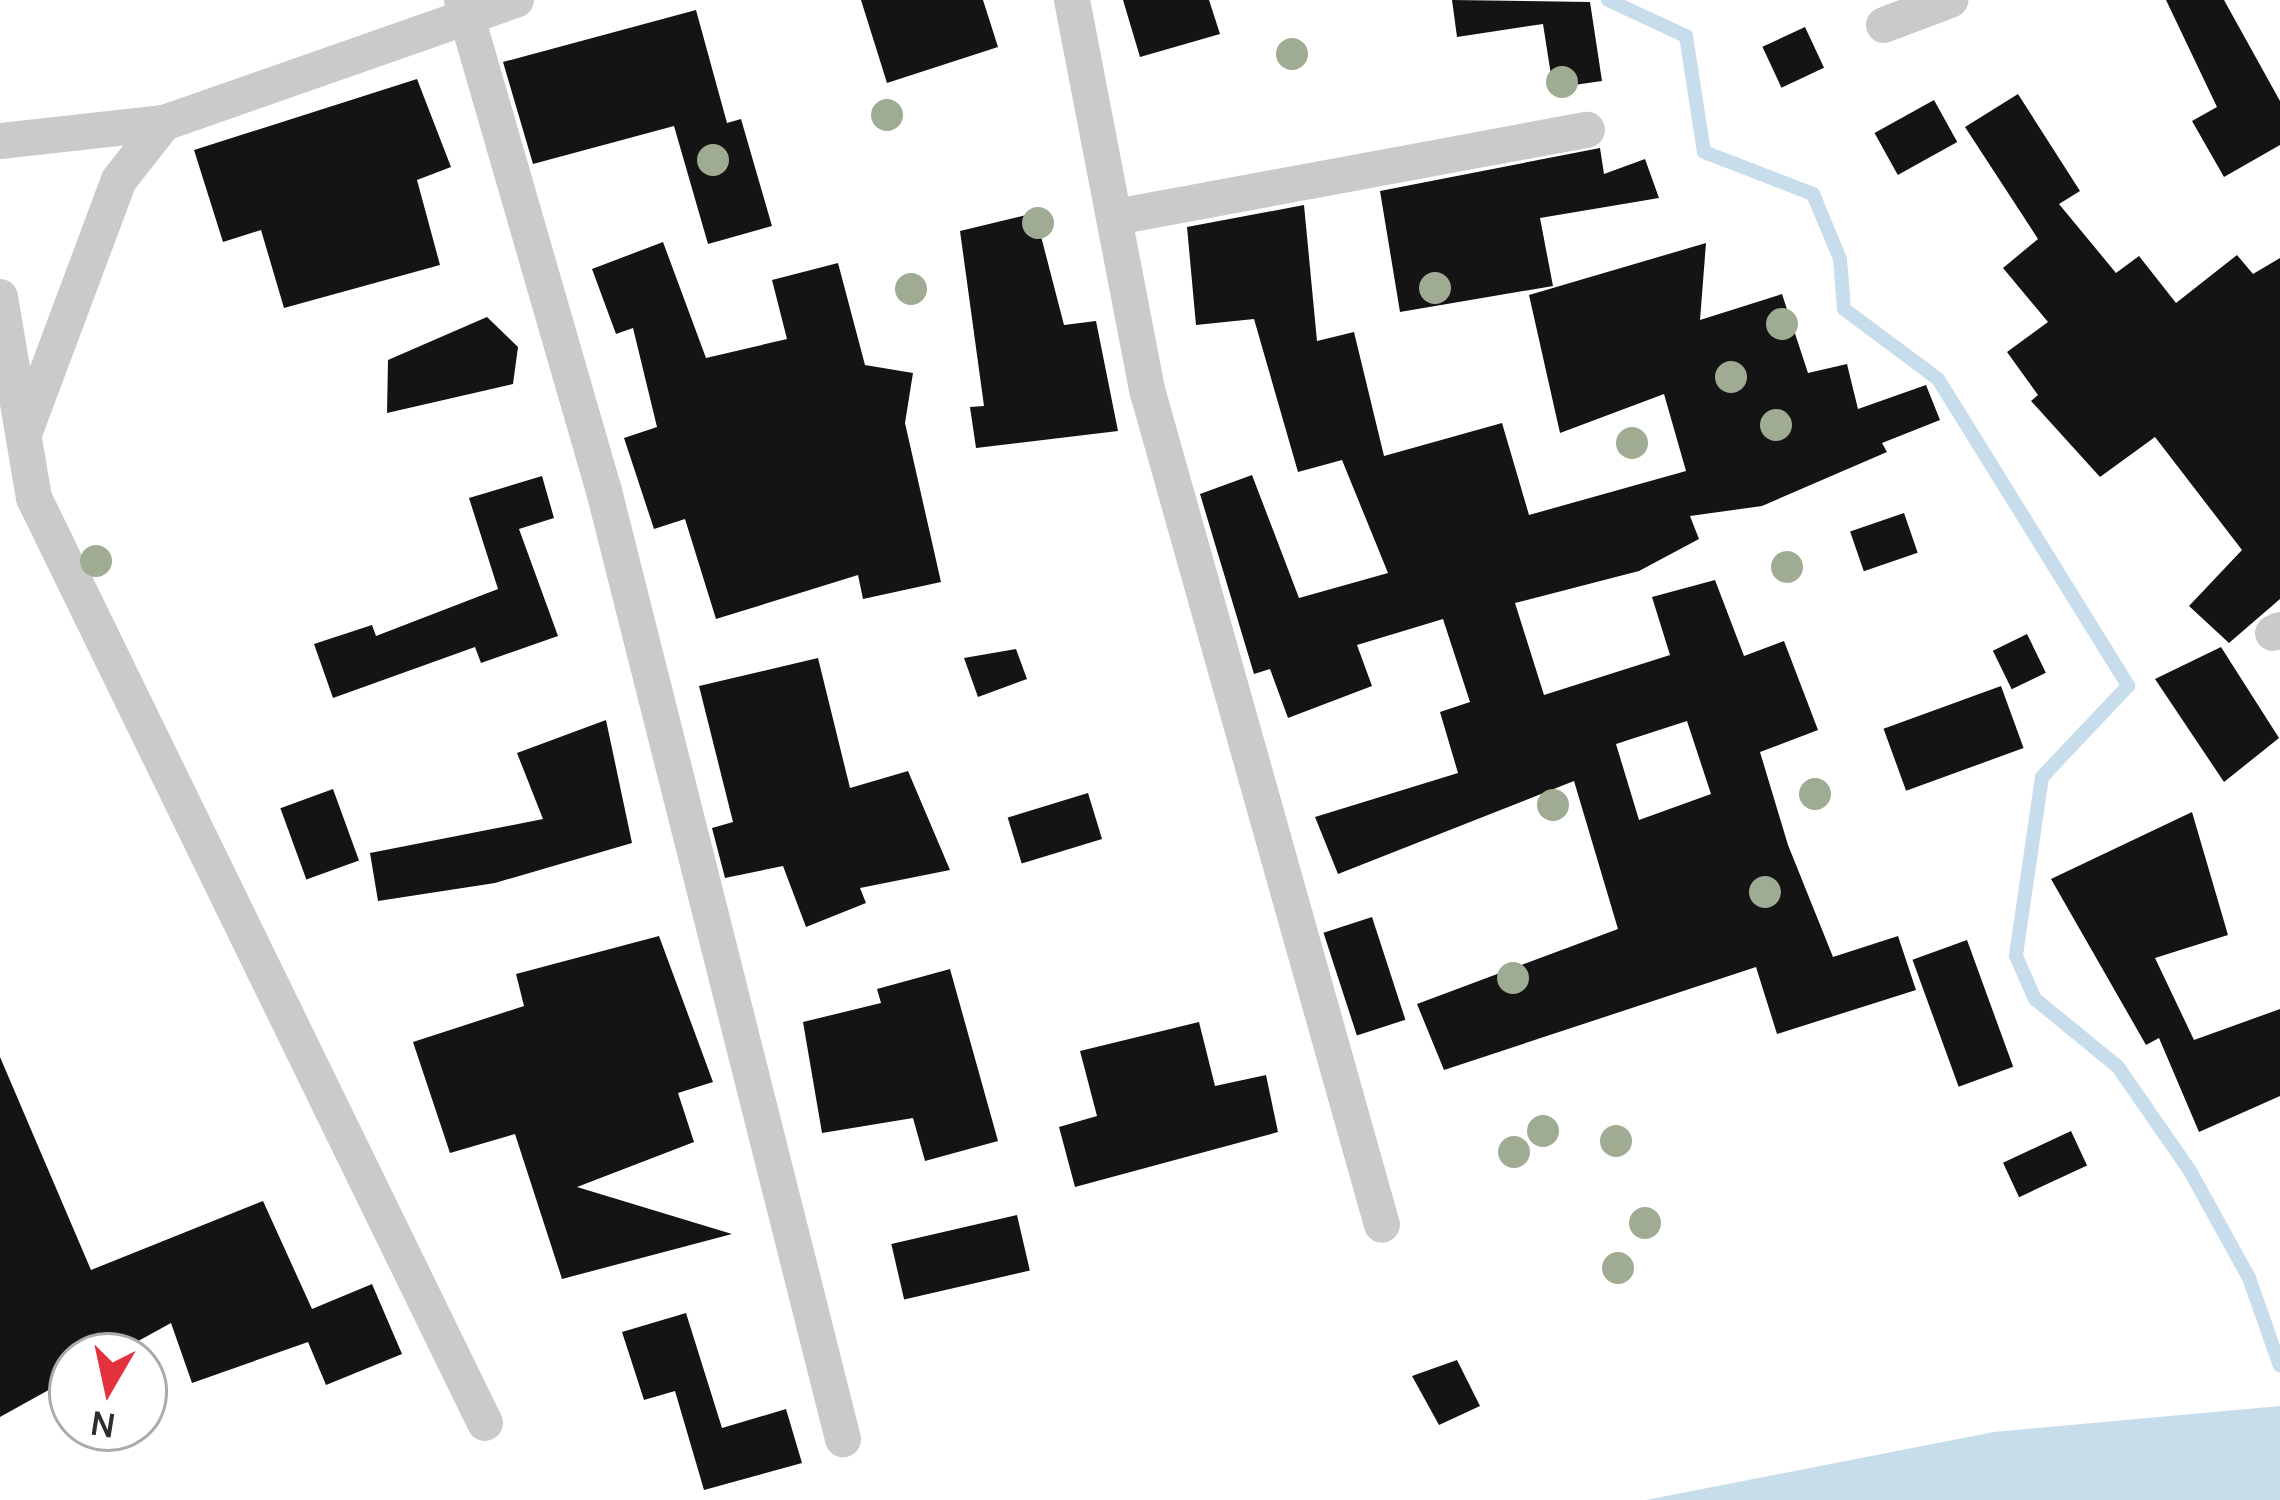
<!DOCTYPE html>
<style>
body{margin:0}
#map{position:relative;width:2280px;height:1500px;overflow:hidden;background:#fff;font-family:Manrope,sans-serif}
div>[style]{position:absolute}
.water>*{inset:0;background:#c7ddeb}
.stream>*{height:14px;margin:-7px;padding:0 7px;transform-origin:7px;border-radius:7px;background:#c7ddeb}
.building>*{inset:0;background:#141414;transform-origin:0 0}
.minor>*{height:36px;margin:-18px;padding:0 18px;transform-origin:18px;border-radius:18px;background:#cacaca}
.trees>*{width:32px;height:32px;margin:-16px;border-radius:50%;background:#9fac93}
span{translate:-50% -50%;white-space:nowrap;text-align:center;line-height:1.15;-webkit-text-stroke:12px #fff;paint-order:stroke}
.north{position:absolute;left:48px;top:1332px;width:120px;height:120px;box-sizing:border-box;background:#fff;border:3px solid #ababab;border-radius:50%;rotate:189deg;font-size:33px;font-weight:700;line-height:48px;text-align:center;color:#2d2d2d}
.north::after{content:'';display:block;margin:auto;width:42px;height:54px;background:#e3313e;clip-path:polygon(50% 0,100% 100%,50% 72%,0 100%)}
</style>
<div id="map">
<div class="water">
<i style="clip-path:polygon(2280px 1406px,2280px 1500px,1646px 1500px,1994px 1432px)"></i>
</div>
<div class="stream">
<i style="left:1608px;top:0;width:86px;rotate:24.8deg"></i>
<i style="left:1686px;top:36px;width:117px;rotate:81.2deg"></i>
<i style="left:1704px;top:152px;width:117px;rotate:21.1deg"></i>
<i style="left:1813px;top:194px;width:70px;rotate:67.4deg"></i>
<i style="left:1840px;top:259px;width:50px;rotate:85.4deg"></i>
<i style="left:1844px;top:309px;width:117px;rotate:36.7deg"></i>
<i style="left:1938px;top:379px;width:361px;rotate:58.2deg"></i>
<i style="left:2128px;top:686px;width:125px;rotate:133.4deg"></i>
<i style="left:2042px;top:777px;width:181px;rotate:98.3deg"></i>
<i style="left:2016px;top:956px;width:47px;rotate:66.2deg"></i>
<i style="left:2035px;top:999px;width:107px;rotate:39.3deg"></i>
<i style="left:2118px;top:1067px;width:126px;rotate:55.3deg"></i>
<i style="left:2190px;top:1171px;width:122px;rotate:61.1deg"></i>
<i style="left:2249px;top:1278px;width:93px;rotate:70.6deg"></i>
</div>
<div class="building">
<i style="clip-path:polygon(861px 0,983px 0,998px 47px,887px 83px)"></i>
<i style="clip-path:polygon(1123px 0,1209px 0,1220px 34px,1140px 57px)"></i>
<i style="clip-path:polygon(1452px 0,1590px 2px,1602px 81px,1553px 88px,1543px 24px,1457px 37px)"></i>
<i style="clip-path:polygon(2166px 0,2224px 0,2280px 101px,2280px 145px,2224px 177px,2192px 121px,2217px 107px)"></i>
<i style="clip-path:polygon(696px 10px,727px 123px,741px 119px,772px 226px,708px 244px,674px 126px,533px 164px,503px 62px)"></i>
<i style="left:1805px;top:27px;width:45px;height:47px;rotate:65deg"></i>
<i style="clip-path:polygon(417px 79px,451px 167px,417px 180px,440px 265px,284px 308px,261px 230px,223px 242px,194px 150px)"></i>
<i style="clip-path:polygon(2018px 94px,2080px 191px,2059px 204px,2116px 273px,2139px 256px,2176px 303px,2237px 255px,2253px 274px,2280px 258px,2280px 599px,2229px 643px,2189px 606px,2242px 550px,2155px 437px,2100px 477px,2031px 401px,2038px 395px,2007px 352px,2048px 322px,2003px 268px,2038px 239px,1965px 127px)"></i>
<i style="left:1934px;top:100px;width:48px;height:68px;rotate:61deg"></i>
<i style="clip-path:polygon(1600px 148px,1604px 174px,1645px 159px,1659px 198px,1540px 218px,1553px 286px,1400px 312px,1380px 191px)"></i>
<i style="clip-path:polygon(evenodd,1304px 205px,1317px 341px,1354px 332px,1384px 456px,1502px 423px,1529px 515px,1686px 471px,1664px 394px,1560px 433px,1529px 295px,1706px 243px,1700px 320px,1782px 294px,1808px 373px,1847px 364px,1858px 409px,1926px 385px,1940px 420px,1882px 443px,1887px 452px,1762px 506px,1690px 516px,1699px 539px,1639px 571px,1515px 603px,1544px 695px,1670px 655px,1652px 597px,1715px 580px,1744px 656px,1784px 641px,1818px 730px,1760px 752px,1788px 845px,1833px 957px,1898px 936px,1916px 990px,1777px 1034px,1756px 967px,1444px 1070px,1417px 1004px,1618px 929px,1574px 781px,1338px 874px,1315px 817px,1458px 773px,1440px 712px,1470px 702px,1443px 619px,1357px 645px,1372px 686px,1288px 718px,1270px 669px,1254px 674px,1200px 494px,1252px 475px,1299px 598px,1388px 573px,1342px 460px,1298px 472px,1254px 319px,1196px 325px,1187px 227px,1304px 205px,1687px 721px,1711px 794px,1639px 820px,1616px 744px,1687px 721px)"></i>
<i style="clip-path:polygon(1035px 213px,1064px 325px,1096px 321px,1118px 431px,976px 448px,970px 407px,984px 406px,960px 231px)"></i>
<i style="clip-path:polygon(663px 242px,706px 358px,787px 339px,772px 280px,838px 263px,865px 365px,913px 373px,905px 423px,941px 582px,863px 599px,858px 575px,716px 619px,685px 519px,654px 529px,624px 438px,657px 427px,633px 328px,616px 334px,592px 269px)"></i>
<i style="clip-path:polygon(487px 317px,518px 347px,513px 384px,387px 413px,388px 360px)"></i>
<i style="clip-path:polygon(542px 476px,554px 518px,519px 529px,558px 636px,481px 663px,475px 647px,333px 698px,314px 644px,372px 625px,376px 636px,498px 589px,469px 498px)"></i>
<i style="left:1904px;top:513px;width:42px;height:57px;rotate:71deg"></i>
<i style="left:2027px;top:634px;width:43px;height:38px;rotate:64deg"></i>
<i style="clip-path:polygon(2221px 647px,2279px 738px,2224px 782px,2155px 679px)"></i>
<i style="clip-path:polygon(1016px 649px,1027px 679px,978px 697px,964px 658px)"></i>
<i style="clip-path:polygon(818px 658px,850px 788px,908px 771px,950px 870px,860px 888px,866px 903px,806px 927px,783px 866px,725px 878px,712px 828px,733px 822px,699px 686px)"></i>
<i style="left:2001px;top:686px;width:66px;height:125px;rotate:70deg"></i>
<i style="clip-path:polygon(606px 720px,632px 843px,495px 883px,378px 901px,370px 853px,543px 819px,517px 753px)"></i>
<i style="left:333px;top:789px;width:76px;height:56px;rotate:70deg"></i>
<i style="left:1088px;top:793px;width:48px;height:84px;rotate:73deg"></i>
<i style="clip-path:polygon(2192px 812px,2228px 935px,2155px 958px,2194px 1040px,2280px 1009px,2280px 1096px,2199px 1132px,2159px 1038px,2146px 1045px,2051px 879px)"></i>
<i style="left:1372px;top:917px;width:108px;height:51px;rotate:72deg"></i>
<i style="clip-path:polygon(659px 936px,713px 1082px,678px 1093px,694px 1142px,577px 1187px,732px 1234px,562px 1279px,515px 1134px,450px 1153px,413px 1042px,524px 1006px,516px 974px)"></i>
<i style="left:1967px;top:940px;width:135px;height:58px;rotate:70deg"></i>
<i style="clip-path:polygon(950px 969px,998px 1141px,925px 1161px,913px 1118px,822px 1133px,803px 1022px,881px 1003px,877px 989px)"></i>
<i style="clip-path:polygon(1199px 1022px,1215px 1086px,1266px 1075px,1278px 1132px,1075px 1187px,1059px 1127px,1097px 1116px,1080px 1051px)"></i>
<i style="clip-path:polygon(0 1057px,91px 1270px,263px 1201px,312px 1309px,372px 1284px,402px 1354px,326px 1385px,308px 1342px,192px 1383px,171px 1323px,111px 1356px,72px 1356px,72px 1377px,0 1417px)"></i>
<i style="left:2071px;top:1131px;width:38px;height:75px;rotate:65deg"></i>
<i style="left:1017px;top:1215px;width:57px;height:129px;rotate:77deg"></i>
<i style="clip-path:polygon(686px 1313px,722px 1428px,786px 1409px,802px 1463px,704px 1490px,675px 1391px,644px 1400px,622px 1332px)"></i>
<i style="clip-path:polygon(1457px 1360px,1480px 1406px,1439px 1425px,1412px 1376px)"></i>
</div>
<div class="minor">
<i style="left:462px;top:0;width:511px;rotate:73.87deg"></i>
<i style="left:604px;top:491px;width:978px;rotate:75.85deg"></i>
<i style="left:1072px;top:0;width:400px;rotate:79.1deg"></i>
<i style="left:1148px;top:393px;width:864px;rotate:74.29deg"></i>
<i style="left:1884px;top:25px;width:71px;rotate:-20.7deg"></i>
<i style="left:0;top:141px;width:165px;rotate:-6.3deg"></i>
<i style="left:164px;top:123px;width:373px;rotate:-19.3deg"></i>
<i style="left:1116px;top:217px;width:479px;rotate:-10.5deg"></i>
<i style="left:0;top:297px;width:204px;rotate:80.4deg"></i>
<i style="left:34px;top:498px;width:1029px;rotate:64.01deg"></i>
<i style="left:24px;top:434px;width:271px;rotate:-69.5deg"></i>
<i style="left:119px;top:180px;width:73px;rotate:-51.7deg"></i>
<i style="left:2273px;top:633px;width:8px;rotate:-23deg"></i>
</div>
<div class="trees">
<i style="left:1292px;top:54px"></i>
<i style="left:1562px;top:82px"></i>
<i style="left:887px;top:115px"></i>
<i style="left:713px;top:160px"></i>
<i style="left:1038px;top:223px"></i>
<i style="left:1435px;top:288px"></i>
<i style="left:911px;top:289px"></i>
<i style="left:1782px;top:324px"></i>
<i style="left:1731px;top:377px"></i>
<i style="left:1776px;top:425px"></i>
<i style="left:1632px;top:443px"></i>
<i style="left:96px;top:561px"></i>
<i style="left:1787px;top:567px"></i>
<i style="left:1815px;top:794px"></i>
<i style="left:1553px;top:805px"></i>
<i style="left:1765px;top:892px"></i>
<i style="left:1513px;top:978px"></i>
<i style="left:1543px;top:1131px"></i>
<i style="left:1616px;top:1141px"></i>
<i style="left:1514px;top:1152px"></i>
<i style="left:1645px;top:1223px"></i>
<i style="left:1618px;top:1268px"></i>
</div>
<div class="north">N</div>
</div>
